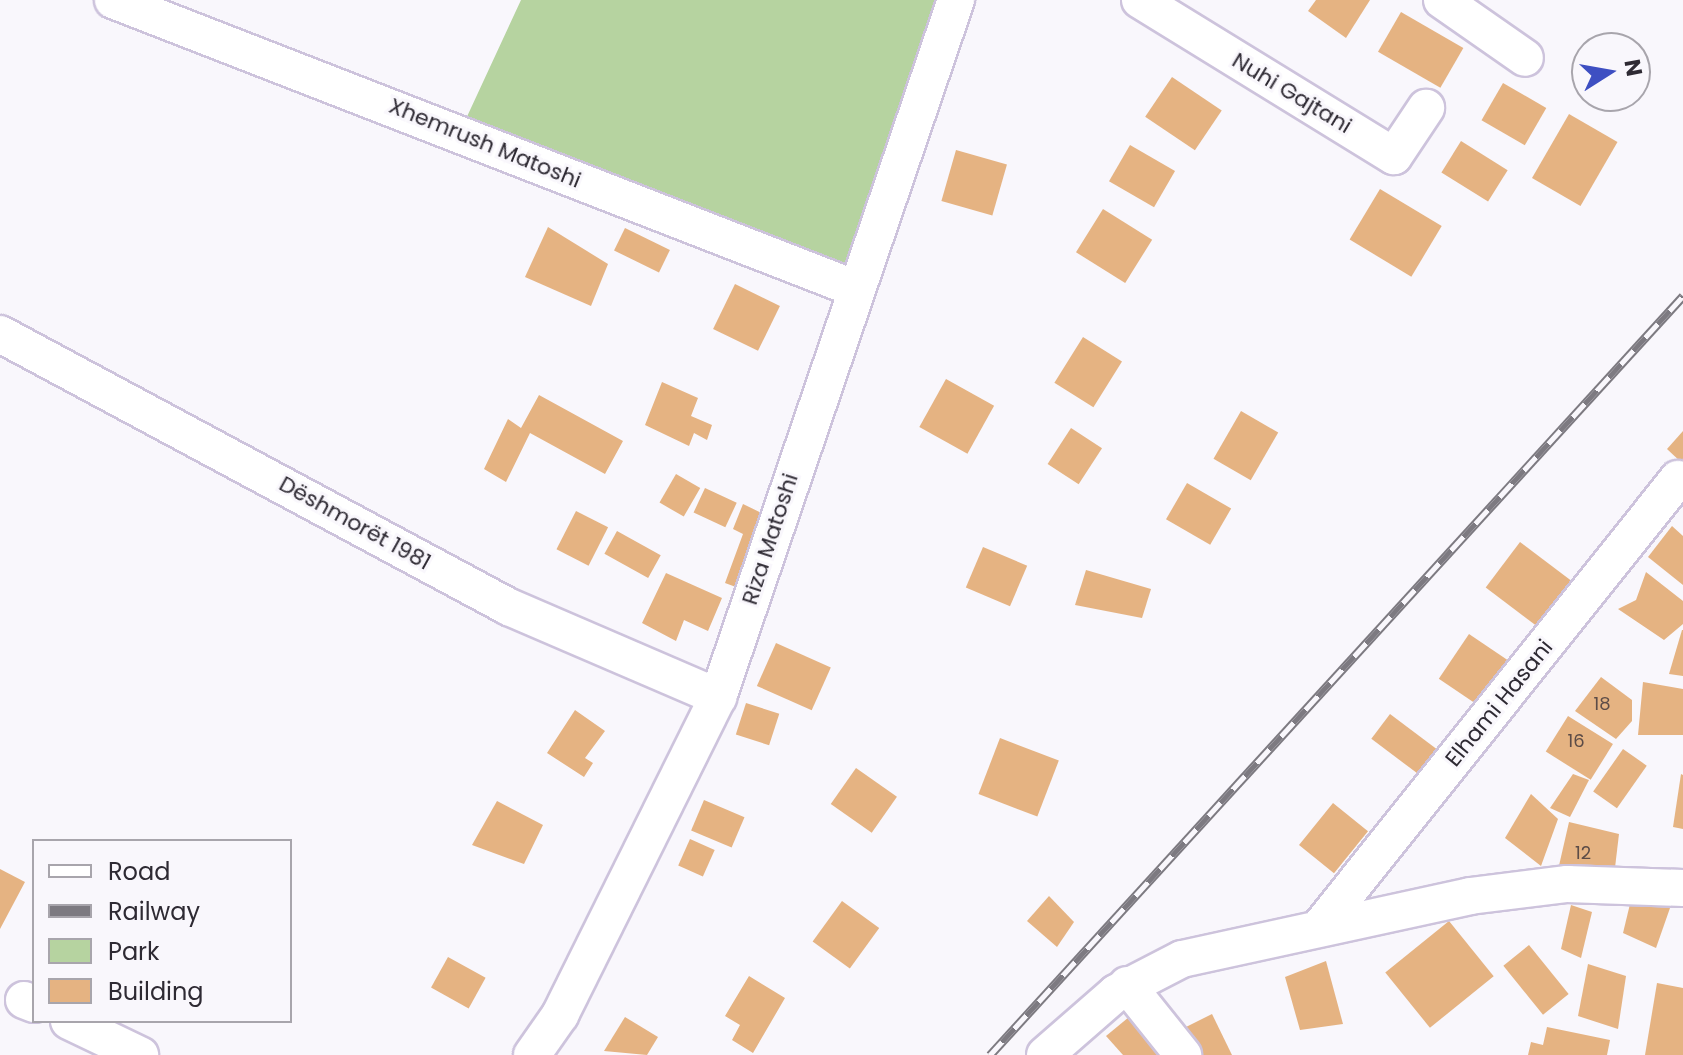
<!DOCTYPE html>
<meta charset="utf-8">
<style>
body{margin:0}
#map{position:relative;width:1683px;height:1055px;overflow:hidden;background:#f9f7fc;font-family:Poppins,sans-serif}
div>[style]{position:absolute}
.green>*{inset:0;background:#b6d3a0}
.building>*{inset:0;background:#e5b382;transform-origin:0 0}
.roads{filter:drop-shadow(2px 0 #cdc3dc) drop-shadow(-2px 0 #cdc3dc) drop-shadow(0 2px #cdc3dc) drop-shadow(0 -2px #cdc3dc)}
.minor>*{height:36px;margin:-18px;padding:0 18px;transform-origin:18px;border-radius:18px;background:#fff}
.rail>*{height:9px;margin-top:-4.5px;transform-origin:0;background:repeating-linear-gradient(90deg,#f9f7fc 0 18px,#7d7a81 0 36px);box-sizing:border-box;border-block:2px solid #7d7a81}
span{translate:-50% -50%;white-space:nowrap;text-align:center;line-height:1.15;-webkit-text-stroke:6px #f9f7fc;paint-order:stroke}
.number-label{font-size:18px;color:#5c4c47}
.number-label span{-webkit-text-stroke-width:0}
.street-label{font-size:22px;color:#2e2a33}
.legend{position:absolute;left:32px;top:839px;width:260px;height:184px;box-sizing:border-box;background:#f9f7fc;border:2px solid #a8a5ac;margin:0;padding:10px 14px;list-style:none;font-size:24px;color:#2e2a33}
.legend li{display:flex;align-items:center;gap:16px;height:40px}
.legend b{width:40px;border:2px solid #a8a5ac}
.north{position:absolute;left:1571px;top:32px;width:80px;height:80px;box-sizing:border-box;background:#f9f7fc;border:2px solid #a8a5ac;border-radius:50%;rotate:79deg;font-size:22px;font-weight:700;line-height:32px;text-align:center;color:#2e2a33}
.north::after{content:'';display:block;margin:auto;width:28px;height:36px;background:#3e4fc2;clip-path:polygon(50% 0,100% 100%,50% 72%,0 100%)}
</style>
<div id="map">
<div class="green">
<i style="clip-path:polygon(521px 0,945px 0,850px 256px,846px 295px,452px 149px)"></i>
</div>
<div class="building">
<i style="clip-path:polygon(1316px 0,1370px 0,1346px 38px,1308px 11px)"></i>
<i style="left:1401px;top:12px;width:72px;height:46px;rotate:30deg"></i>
<i style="left:1172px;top:77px;width:60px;height:48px;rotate:34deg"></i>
<i style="left:1503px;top:83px;width:50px;height:43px;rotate:30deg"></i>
<i style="left:1569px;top:114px;width:56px;height:74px;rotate:30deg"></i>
<i style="left:1461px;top:141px;width:55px;height:37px;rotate:32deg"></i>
<i style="left:1130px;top:145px;width:52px;height:42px;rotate:30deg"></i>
<i style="left:956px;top:150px;width:53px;height:53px;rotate:16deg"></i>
<i style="left:1380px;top:189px;width:72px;height:59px;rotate:31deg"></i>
<i style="left:1103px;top:209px;width:58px;height:51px;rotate:32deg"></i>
<i style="clip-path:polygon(548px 227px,608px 264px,591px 306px,525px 277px)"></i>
<i style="left:625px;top:228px;width:50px;height:25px;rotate:26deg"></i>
<i style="left:735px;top:284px;width:50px;height:50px;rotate:26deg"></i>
<i style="left:1083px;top:337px;width:46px;height:54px;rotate:32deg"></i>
<i style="left:946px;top:379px;width:55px;height:55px;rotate:29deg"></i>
<i style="clip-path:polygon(662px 382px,698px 398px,691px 416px,712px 425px,707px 440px,694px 433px,689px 446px,645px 425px)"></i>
<i style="clip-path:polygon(539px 395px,623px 441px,605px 474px,530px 433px,506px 482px,484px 469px,508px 419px,521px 428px)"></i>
<i style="left:1241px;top:411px;width:43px;height:55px;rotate:30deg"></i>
<i style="left:1071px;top:428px;width:37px;height:43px;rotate:33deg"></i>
<i style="clip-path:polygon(1683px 431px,1683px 464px,1667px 449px)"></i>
<i style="left:676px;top:474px;width:28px;height:33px;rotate:30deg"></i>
<i style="left:1187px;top:483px;width:51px;height:42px;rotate:30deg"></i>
<i style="left:705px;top:488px;width:35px;height:27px;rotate:25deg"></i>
<i style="clip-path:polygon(743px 504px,772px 518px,744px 590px,725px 583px,743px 534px,733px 529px)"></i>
<i style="left:576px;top:511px;width:36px;height:43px;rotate:27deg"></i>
<i style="clip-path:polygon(1672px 526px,1683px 536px,1683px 585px,1648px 557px)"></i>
<i style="left:617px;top:531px;width:50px;height:26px;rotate:29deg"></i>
<i style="left:1520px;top:542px;width:68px;height:57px;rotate:37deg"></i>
<i style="left:983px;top:547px;width:48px;height:44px;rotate:23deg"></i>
<i style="clip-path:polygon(1086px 570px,1151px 589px,1142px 618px,1075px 605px)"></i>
<i style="clip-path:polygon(1646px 572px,1683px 601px,1683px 624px,1664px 640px,1618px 609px,1636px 600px)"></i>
<i style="clip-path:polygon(666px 573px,722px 598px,708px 631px,684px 620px,676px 641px,642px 623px)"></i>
<i style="clip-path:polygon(1682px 630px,1683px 630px,1683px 676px,1669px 674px)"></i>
<i style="left:1469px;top:634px;width:50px;height:54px;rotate:34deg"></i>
<i style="left:776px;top:643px;width:60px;height:47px;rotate:24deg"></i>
<i style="clip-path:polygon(1601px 677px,1632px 700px,1632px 721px,1616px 739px,1575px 711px)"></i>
<i style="clip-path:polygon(1643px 682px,1683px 689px,1683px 735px,1638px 735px)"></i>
<i style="left:746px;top:703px;width:35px;height:33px;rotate:18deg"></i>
<i style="clip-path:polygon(575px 710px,605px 731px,585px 758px,593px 763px,584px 777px,547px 753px)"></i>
<i style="left:1390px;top:714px;width:60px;height:31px;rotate:37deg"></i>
<i style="left:1568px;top:716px;width:53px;height:42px;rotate:32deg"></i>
<i style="left:1000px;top:738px;width:63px;height:60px;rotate:21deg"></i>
<i style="left:1623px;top:749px;width:29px;height:52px;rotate:35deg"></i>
<i style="left:856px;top:768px;width:50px;height:44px;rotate:35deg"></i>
<i style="clip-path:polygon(1573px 774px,1589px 780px,1570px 817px,1550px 808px)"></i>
<i style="clip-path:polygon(1681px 774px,1683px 775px,1683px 829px,1673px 827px)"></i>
<i style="clip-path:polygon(1531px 794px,1558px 819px,1541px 866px,1505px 838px)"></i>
<i style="left:704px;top:800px;width:44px;height:33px;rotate:23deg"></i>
<i style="clip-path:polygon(497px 801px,543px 825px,524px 864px,472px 845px)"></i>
<i style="left:1333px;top:803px;width:45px;height:54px;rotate:39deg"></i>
<i style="clip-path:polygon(1569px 822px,1619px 834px,1614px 876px,1558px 870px)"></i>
<i style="left:690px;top:839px;width:27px;height:29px;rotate:24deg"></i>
<i style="clip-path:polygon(0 869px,25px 882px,0 929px)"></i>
<i style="clip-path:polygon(1049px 896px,1074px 922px,1057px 947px,1027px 921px)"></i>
<i style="left:842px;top:901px;width:46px;height:50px;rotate:36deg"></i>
<i style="clip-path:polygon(1630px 904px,1670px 908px,1656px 948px,1623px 933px)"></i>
<i style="clip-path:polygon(1571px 905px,1592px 912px,1581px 958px,1561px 949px)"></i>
<i style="left:1449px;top:921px;width:71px;height:82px;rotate:51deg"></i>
<i style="left:1529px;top:945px;width:63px;height:33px;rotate:51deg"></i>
<i style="left:448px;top:957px;width:43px;height:35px;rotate:29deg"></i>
<i style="clip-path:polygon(1326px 961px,1343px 1024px,1300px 1030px,1285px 977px)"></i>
<i style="clip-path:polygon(1588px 964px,1626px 976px,1618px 1029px,1578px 1016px)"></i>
<i style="clip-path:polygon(749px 976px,785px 998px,753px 1053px,732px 1040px,740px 1025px,725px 1016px)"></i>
<i style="clip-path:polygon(1657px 983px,1683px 988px,1683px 1055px,1645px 1055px)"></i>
<i style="clip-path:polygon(1212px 1014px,1232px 1055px,1200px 1055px,1186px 1027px)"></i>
<i style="clip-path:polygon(625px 1017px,658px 1037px,647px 1055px,604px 1051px)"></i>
<i style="clip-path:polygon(1129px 1017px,1160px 1053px,1157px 1055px,1123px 1055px,1106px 1036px)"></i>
<i style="clip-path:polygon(1547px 1027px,1610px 1040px,1607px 1055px,1528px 1055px,1531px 1042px,1543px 1045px)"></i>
</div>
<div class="roads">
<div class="minor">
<i style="left:113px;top:0;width:797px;rotate:21.25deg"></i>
<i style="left:1140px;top:0;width:298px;rotate:31.6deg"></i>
<i style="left:1394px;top:156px;width:58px;rotate:-56.3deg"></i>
<i style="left:1442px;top:0;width:101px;rotate:34.9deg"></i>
<i style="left:0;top:334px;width:578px;rotate:28.21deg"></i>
<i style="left:509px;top:607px;width:228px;rotate:23.3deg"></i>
<i style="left:1319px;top:928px;width:575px;rotate:-51.36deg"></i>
<i style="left:1127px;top:985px;width:90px;rotate:51.3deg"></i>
<i style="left:24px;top:1000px;width:11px;rotate:22deg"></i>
<i style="left:69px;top:1021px;width:79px;rotate:25.6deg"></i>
<i style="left:532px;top:1055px;width:49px;rotate:-55deg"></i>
<i style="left:560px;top:1015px;width:355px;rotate:-63.6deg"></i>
<i style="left:718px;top:697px;width:737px;rotate:-71.15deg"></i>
<i style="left:1045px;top:1055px;width:94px;rotate:-41.1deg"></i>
<i style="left:1116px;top:993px;width:74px;rotate:-27.3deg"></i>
<i style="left:1182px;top:959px;width:295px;rotate:-12.3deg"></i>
<i style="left:1470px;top:896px;width:98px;rotate:-7.1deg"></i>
<i style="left:1567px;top:884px;width:116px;rotate:2deg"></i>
</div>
</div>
<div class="rail">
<i style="left:990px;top:1055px;width:1028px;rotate:-47.6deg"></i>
</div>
<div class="number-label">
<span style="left:1602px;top:704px">18</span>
<span style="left:1576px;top:741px">16</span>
<span style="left:1583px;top:853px">12</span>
</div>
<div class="street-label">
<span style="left:1292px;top:93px;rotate:31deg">Nuhi Gajtani</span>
<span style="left:485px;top:143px;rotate:22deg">Xhemrush Matoshi</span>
<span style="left:355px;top:523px;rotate:29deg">Dëshmorët 1981</span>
<span style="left:770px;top:539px;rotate:-72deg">Riza Matoshi</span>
<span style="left:1499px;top:703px;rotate:-51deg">Elhami Hasani</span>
</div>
<ul class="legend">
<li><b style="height:10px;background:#fff"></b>Road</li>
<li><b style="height:10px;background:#7d7a81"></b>Railway</li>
<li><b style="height:22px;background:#b6d3a0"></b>Park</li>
<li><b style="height:22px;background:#e5b382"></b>Building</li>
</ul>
<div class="north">N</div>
</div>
